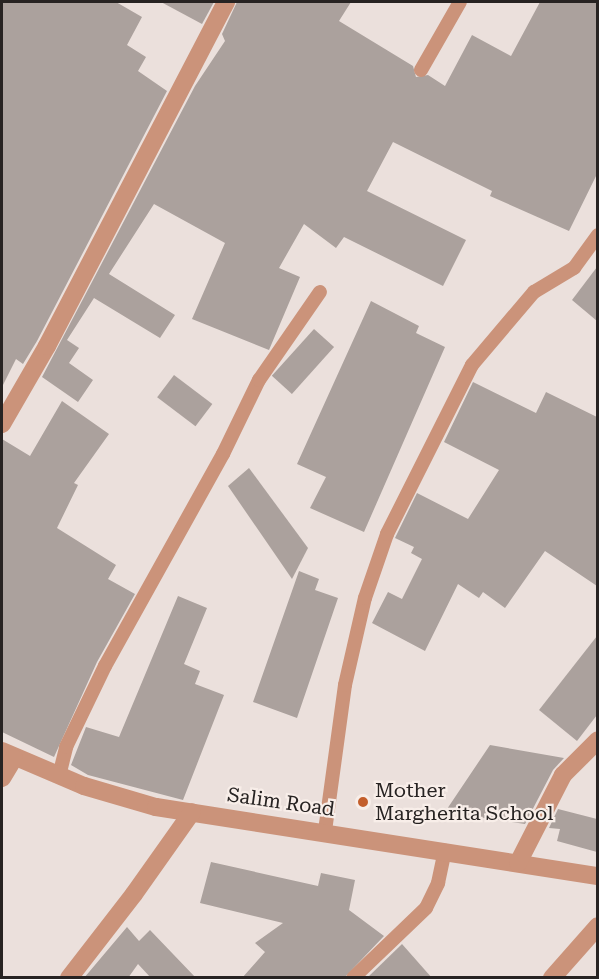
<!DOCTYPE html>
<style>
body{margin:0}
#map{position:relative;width:599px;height:979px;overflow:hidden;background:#ebe0dc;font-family:"Roboto Serif",serif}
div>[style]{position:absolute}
.building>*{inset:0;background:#aba19d;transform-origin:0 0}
.lane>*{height:14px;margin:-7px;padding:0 7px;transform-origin:7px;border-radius:7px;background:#cb937a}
.street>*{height:18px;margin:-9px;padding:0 9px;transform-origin:9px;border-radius:9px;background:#cb937a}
.dots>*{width:16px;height:16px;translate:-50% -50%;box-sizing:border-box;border:3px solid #f8eee9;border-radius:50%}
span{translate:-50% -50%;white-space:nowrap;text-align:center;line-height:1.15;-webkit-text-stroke:4.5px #f8eee9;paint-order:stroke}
.poi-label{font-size:20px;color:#272322}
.left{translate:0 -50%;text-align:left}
.street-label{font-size:20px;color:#272322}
.frame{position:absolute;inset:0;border:3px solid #272322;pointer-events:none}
</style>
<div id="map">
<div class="building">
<i style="clip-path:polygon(2px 2px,116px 2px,142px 17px,127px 45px,146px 57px,138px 71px,167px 91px,37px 341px,23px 364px,16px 359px,2px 387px)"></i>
<i style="clip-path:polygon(161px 2px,214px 2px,202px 24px)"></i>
<i style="clip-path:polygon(237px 2px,351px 2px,339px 21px,413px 66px,416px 77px,428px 75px,445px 86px,472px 35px,511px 56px,540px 2px,597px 2px,597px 174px,569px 231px,490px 196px,492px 191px,393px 142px,367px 191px,466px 240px,443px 286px,344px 237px,336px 248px,304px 224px,279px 268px,300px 277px,269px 350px,192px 319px,225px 243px,154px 204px,109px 274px,175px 315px,160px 338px,94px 298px,67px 340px,79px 348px,69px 363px,93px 380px,78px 402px,42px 377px,195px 86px,225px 41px,222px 34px)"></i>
<i style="clip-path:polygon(597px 267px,597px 321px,572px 300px)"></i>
<i style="clip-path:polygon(371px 301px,419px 326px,416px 333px,445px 347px,364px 532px,310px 508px,326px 477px,297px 464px)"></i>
<i style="left:314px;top:329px;width:27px;height:63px;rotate:42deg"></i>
<i style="left:174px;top:375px;width:48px;height:28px;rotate:37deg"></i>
<i style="clip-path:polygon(473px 382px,536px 413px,546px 392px,597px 417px,597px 586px,545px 551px,505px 608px,483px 592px,479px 598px,458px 584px,425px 651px,372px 623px,388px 592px,402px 599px,422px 559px,411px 553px,414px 547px,395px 538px,417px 493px,468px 519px,499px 470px,444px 442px)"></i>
<i style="clip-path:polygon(62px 401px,109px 434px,74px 483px,78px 485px,57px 528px,116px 565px,108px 579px,135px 594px,97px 662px,54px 757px,2px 732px,2px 439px,30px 456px)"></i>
<i style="clip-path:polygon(249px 468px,308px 548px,292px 579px,228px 486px)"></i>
<i style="clip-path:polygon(299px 571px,319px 579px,315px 590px,338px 598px,297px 718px,253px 702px)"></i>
<i style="clip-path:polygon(178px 596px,207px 608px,184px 664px,200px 671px,195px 684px,224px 695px,183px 800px,88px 775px,71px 765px,86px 727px,119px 737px)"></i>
<i style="clip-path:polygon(597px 636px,597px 715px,577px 741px,539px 710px)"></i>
<i style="clip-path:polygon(490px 745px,564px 758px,553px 770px,525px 824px,445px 812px)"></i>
<i style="clip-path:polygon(558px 809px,597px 819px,597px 852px,557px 841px,560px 829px,549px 828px)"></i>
<i style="clip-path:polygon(211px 862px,318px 886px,321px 873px,355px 880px,349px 910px,384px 936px,344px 978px,242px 978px,265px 952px,255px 943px,283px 923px,200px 903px)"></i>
<i style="clip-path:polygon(127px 927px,139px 941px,150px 930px,196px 978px,151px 978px,138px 964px,128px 978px,84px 978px)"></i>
<i style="clip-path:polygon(402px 944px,432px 978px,367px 978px)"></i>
</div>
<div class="lane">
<i style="left:421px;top:70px;width:78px;rotate:-60.2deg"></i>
<i style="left:59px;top:776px;width:30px;rotate:-76deg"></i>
<i style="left:66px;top:747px;width:90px;rotate:-64.3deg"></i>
<i style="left:105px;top:666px;width:243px;rotate:-60.9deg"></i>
<i style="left:223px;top:454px;width:82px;rotate:-64.1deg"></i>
<i style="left:259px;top:380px;width:107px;rotate:-55.3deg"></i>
<i style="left:325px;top:831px;width:147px;rotate:-82.2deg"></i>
<i style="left:345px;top:685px;width:89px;rotate:-77.1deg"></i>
<i style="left:365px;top:598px;width:68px;rotate:-71deg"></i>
<i style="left:387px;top:534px;width:189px;rotate:-63.3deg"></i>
<i style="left:472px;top:365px;width:96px;rotate:-49.7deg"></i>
<i style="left:534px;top:292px;width:47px;rotate:-31deg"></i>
<i style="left:574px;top:268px;width:41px;rotate:-54deg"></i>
<i style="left:353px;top:978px;width:101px;rotate:-43.8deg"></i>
<i style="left:426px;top:908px;width:28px;rotate:-64deg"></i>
<i style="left:438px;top:883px;width:33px;rotate:-78deg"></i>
</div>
<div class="street">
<i style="left:2px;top:424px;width:90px;rotate:-60deg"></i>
<i style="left:47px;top:346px;width:388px;rotate:-62.5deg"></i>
<i style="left:2px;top:751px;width:89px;rotate:23.1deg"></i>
<i style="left:84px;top:786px;width:75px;rotate:16.3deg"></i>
<i style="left:156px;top:807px;width:447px;rotate:8.9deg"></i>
<i style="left:2px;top:778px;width:23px;rotate:-59deg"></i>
<i style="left:518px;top:863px;width:99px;rotate:-62.9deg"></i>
<i style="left:563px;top:775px;width:49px;rotate:-45deg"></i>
<i style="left:69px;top:978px;width:106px;rotate:-52.3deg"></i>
<i style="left:134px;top:894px;width:100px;rotate:-54.7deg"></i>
<i style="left:552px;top:978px;width:69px;rotate:-48.5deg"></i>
</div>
<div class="dots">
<i style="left:363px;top:802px;background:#c35e2b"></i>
</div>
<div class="poi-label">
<span class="left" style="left:375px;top:802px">Mother<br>Margherita School</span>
</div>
<div class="street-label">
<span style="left:281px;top:802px;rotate:8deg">Salim Road</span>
</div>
<div class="frame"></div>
</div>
